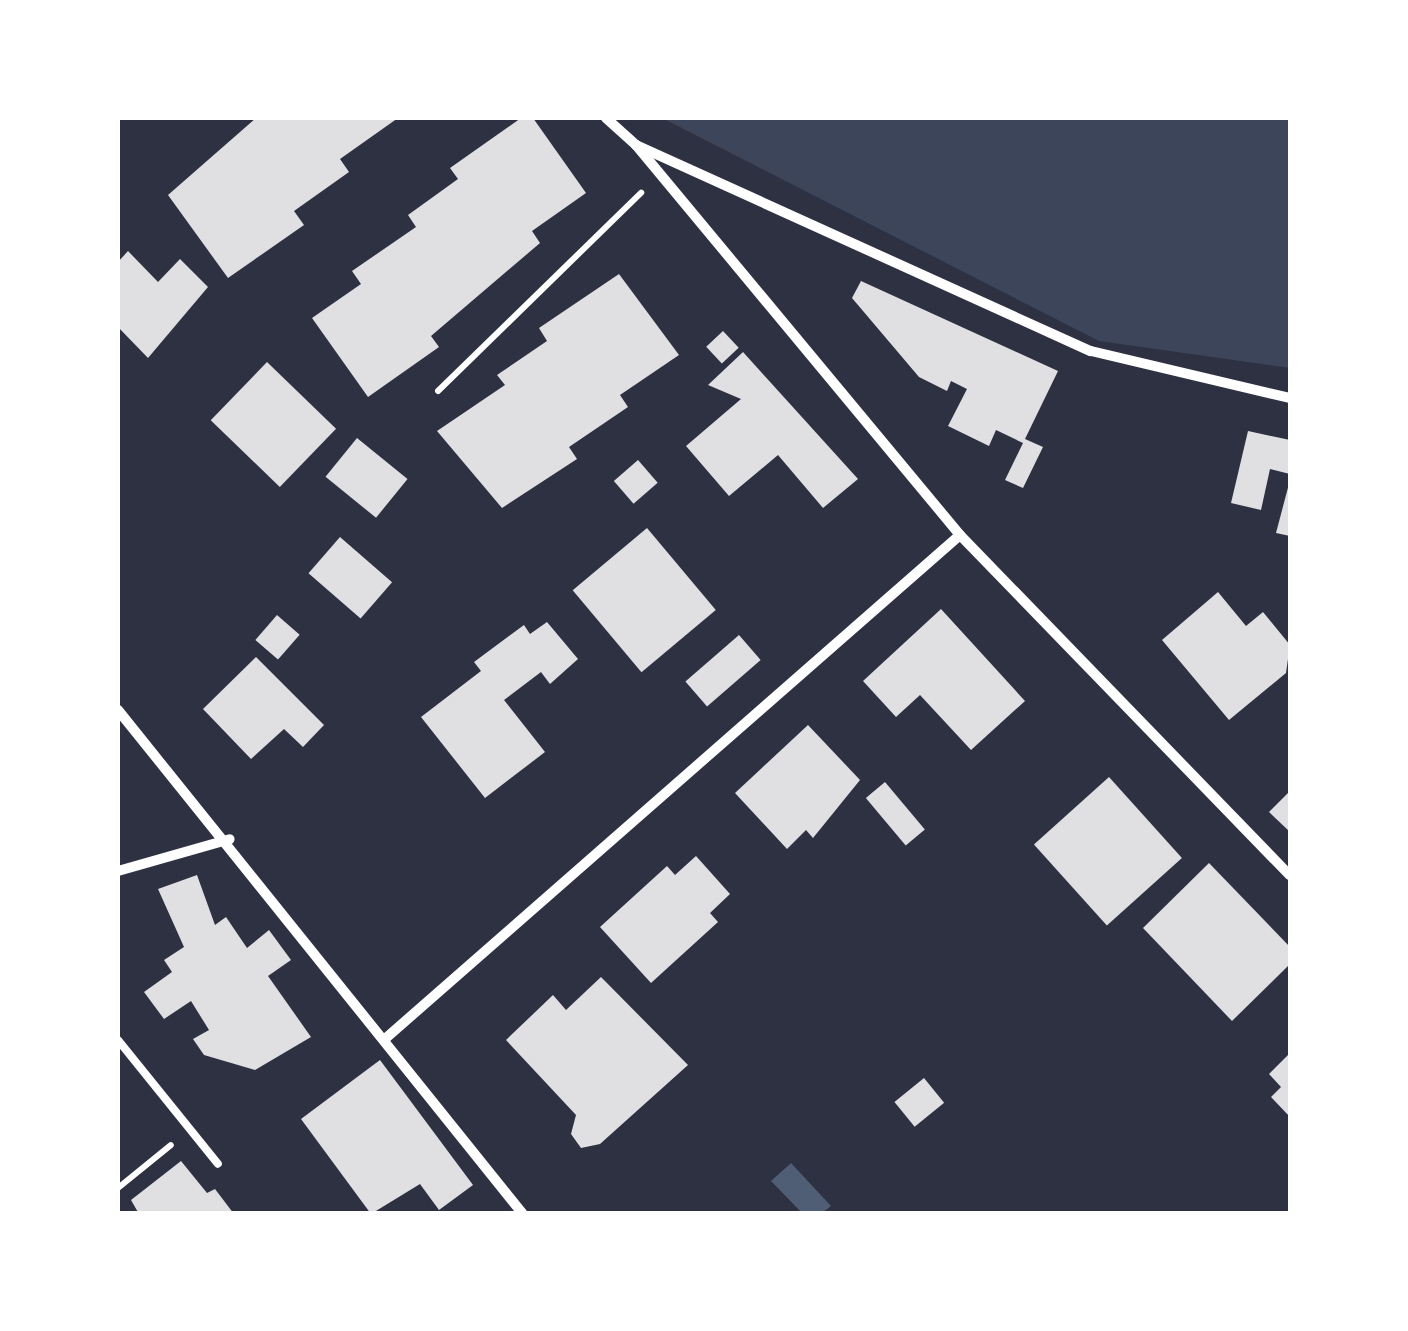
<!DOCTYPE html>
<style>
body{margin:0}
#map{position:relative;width:1408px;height:1331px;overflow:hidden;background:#2d3142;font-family:Karla,sans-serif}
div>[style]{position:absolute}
.green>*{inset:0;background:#3c4559}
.water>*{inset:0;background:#4f5d75}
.building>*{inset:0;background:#e0e0e3;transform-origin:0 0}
.path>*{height:6px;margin:-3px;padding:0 3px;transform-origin:3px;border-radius:3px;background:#fff}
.service>*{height:8px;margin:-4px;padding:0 4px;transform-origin:4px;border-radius:4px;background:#fff}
.minor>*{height:10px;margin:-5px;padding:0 5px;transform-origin:5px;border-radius:5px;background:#fff}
span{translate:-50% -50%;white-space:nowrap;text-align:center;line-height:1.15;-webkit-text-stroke:10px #fff;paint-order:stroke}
.frame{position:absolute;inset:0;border:120px solid #fff;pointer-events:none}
</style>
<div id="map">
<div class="green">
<i style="clip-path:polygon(662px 118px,1290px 118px,1290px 368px,1099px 341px)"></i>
</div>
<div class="water">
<i style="clip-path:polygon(791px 1163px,831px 1206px,822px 1213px,802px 1213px,771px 1181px)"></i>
</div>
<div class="building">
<i style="clip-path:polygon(256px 118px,398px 118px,340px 159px,349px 172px,294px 211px,304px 225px,228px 278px,168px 195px)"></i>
<i style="clip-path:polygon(521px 118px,533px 118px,586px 193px,532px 231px,540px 243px,431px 336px,439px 347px,368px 397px,312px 318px,361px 284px,352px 271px,416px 227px,408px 215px,458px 179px,450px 168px)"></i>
<i style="clip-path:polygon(128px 251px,158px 282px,180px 259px,208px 287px,148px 358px,118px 327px,118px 262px)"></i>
<i style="clip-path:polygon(619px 274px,679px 355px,620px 395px,628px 407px,569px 447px,577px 459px,502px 508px,437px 431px,505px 385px,497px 375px,547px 341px,539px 328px)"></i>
<i style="clip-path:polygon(861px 281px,1058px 371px,1025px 439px,1043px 447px,1023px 488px,1005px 480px,1023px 443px,996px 430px,989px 446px,948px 426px,967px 389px,951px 381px,947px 391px,919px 377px,852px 298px)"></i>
<i style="left:723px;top:331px;width:23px;height:23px;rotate:47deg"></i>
<i style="clip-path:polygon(743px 352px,858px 479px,823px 508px,778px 455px,729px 496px,686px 446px,741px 399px,708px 385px)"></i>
<i style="left:267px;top:362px;width:96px;height:81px;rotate:44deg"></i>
<i style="clip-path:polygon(1248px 431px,1290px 440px,1290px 474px,1270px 469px,1261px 510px,1231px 503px)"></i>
<i style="left:357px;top:438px;width:65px;height:50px;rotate:39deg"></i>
<i style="left:638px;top:460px;width:30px;height:32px;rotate:49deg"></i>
<i style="clip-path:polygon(1290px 480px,1290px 536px,1276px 533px)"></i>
<i style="left:647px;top:528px;width:107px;height:97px;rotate:50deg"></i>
<i style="left:340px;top:537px;width:69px;height:48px;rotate:41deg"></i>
<i style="clip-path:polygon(1218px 592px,1246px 626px,1263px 612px,1290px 645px,1286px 673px,1229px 720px,1162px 640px)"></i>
<i style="clip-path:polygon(941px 609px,1025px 701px,971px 750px,920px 695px,896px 717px,863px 681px)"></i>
<i style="left:277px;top:615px;width:30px;height:33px;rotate:41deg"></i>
<i style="clip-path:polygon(547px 622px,578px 659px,550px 684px,541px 672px,504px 700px,545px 752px,485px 798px,421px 717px,481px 671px,474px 662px,524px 625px,530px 634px)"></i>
<i style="left:739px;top:635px;width:33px;height:71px;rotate:49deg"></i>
<i style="clip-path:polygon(256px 657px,324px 725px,303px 747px,284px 729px,251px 759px,203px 709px)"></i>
<i style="clip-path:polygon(808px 725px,860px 780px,813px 838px,806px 830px,787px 849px,735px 793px)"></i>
<i style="left:1109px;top:777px;width:109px;height:101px;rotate:48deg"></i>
<i style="left:885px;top:782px;width:62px;height:25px;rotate:50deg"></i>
<i style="clip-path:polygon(1290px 791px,1290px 832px,1269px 812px)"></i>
<i style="clip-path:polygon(696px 856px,730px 894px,710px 913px,718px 922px,651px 983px,600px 927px,667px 866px,675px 875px)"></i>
<i style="clip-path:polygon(1209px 863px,1290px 947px,1290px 964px,1232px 1021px,1143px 928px)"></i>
<i style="clip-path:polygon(197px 875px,215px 925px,226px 917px,247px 948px,269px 930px,291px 960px,268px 976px,311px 1037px,255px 1070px,204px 1055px,193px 1039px,209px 1030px,191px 1001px,164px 1019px,144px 992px,172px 972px,164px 960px,184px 947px,158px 889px)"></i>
<i style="clip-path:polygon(601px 977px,688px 1065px,600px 1144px,581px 1148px,571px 1134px,576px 1115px,506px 1040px,553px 995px,566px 1010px)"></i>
<i style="clip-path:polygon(1290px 1053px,1290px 1117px,1271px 1097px,1281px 1087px,1269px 1074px)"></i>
<i style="clip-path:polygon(380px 1060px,473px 1185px,439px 1210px,420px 1184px,371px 1214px,301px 1119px)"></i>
<i style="left:924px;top:1078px;width:32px;height:38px;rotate:51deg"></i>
<i style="clip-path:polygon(181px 1161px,207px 1193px,215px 1189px,234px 1214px,139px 1214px,131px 1200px)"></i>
</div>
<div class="path">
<i style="left:438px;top:391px;width:284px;rotate:-44.3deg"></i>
<i style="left:118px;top:1188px;width:68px;rotate:-39.1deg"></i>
</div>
<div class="service">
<i style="left:118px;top:1040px;width:159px;rotate:51.1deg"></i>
</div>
<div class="minor">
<i style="left:606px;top:118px;width:40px;rotate:42deg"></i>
<i style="left:636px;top:145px;width:499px;rotate:24.4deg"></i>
<i style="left:1091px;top:351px;width:204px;rotate:13.3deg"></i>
<i style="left:636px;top:145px;width:507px;rotate:50.28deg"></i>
<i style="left:960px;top:535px;width:474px;rotate:45.9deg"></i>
<i style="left:118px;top:710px;width:647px;rotate:51.22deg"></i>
<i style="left:118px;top:871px;width:116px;rotate:-15.9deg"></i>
<i style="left:386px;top:1038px;width:763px;rotate:-41.23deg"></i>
</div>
<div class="frame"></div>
</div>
